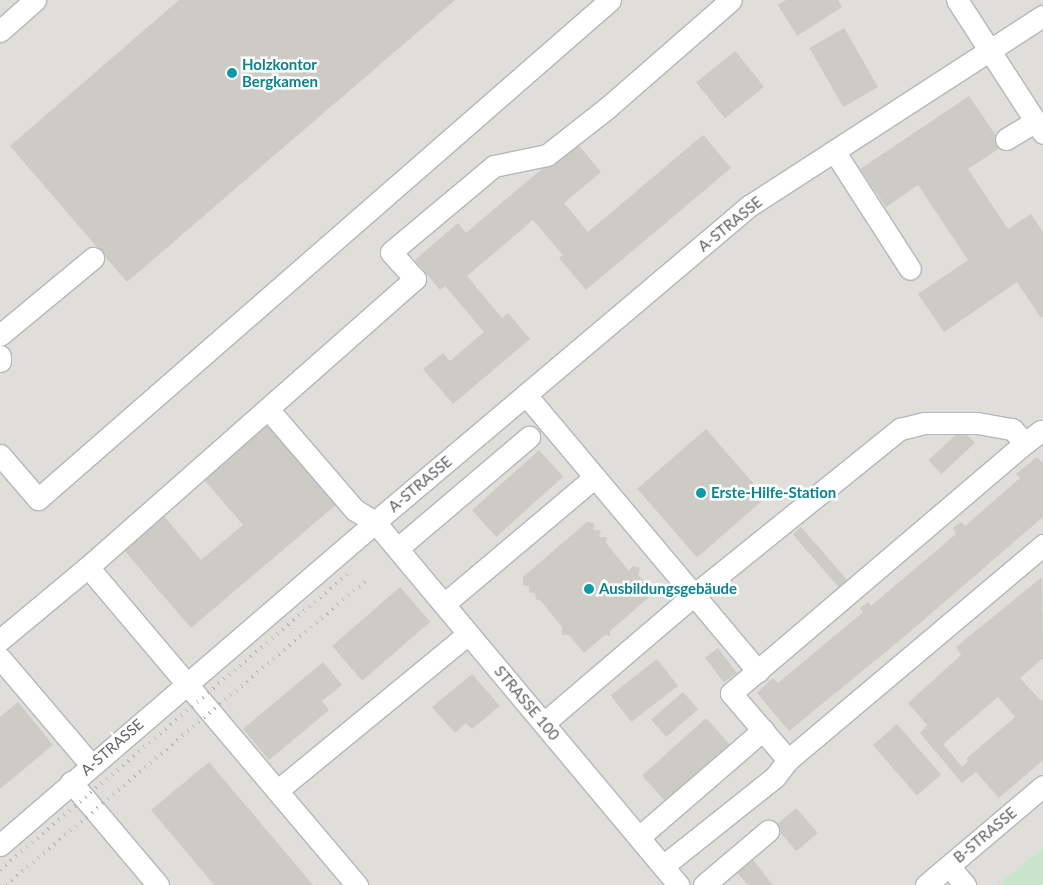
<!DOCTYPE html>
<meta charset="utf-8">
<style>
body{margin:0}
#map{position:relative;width:1043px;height:885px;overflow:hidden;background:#f0efe9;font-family:Lato,sans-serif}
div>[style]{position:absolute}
.industrial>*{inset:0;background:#dfdedb;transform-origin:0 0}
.green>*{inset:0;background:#c8e5cc}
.building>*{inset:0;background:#cccbc5;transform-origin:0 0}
.roads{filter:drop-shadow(1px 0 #b6b7bb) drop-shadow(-1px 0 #b6b7bb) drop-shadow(0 1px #b6b7bb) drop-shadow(0 -1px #b6b7bb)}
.minor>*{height:21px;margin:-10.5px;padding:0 10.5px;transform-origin:10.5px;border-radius:10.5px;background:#fff}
.rail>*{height:4px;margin-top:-2px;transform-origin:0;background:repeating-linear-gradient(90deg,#b6b6b7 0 1px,transparent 0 7px)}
.dots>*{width:14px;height:14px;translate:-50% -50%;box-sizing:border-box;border:2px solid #fff;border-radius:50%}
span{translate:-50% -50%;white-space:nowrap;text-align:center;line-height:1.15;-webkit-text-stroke:5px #fff;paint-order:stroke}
.culture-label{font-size:15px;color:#0d838f;font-weight:700}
.left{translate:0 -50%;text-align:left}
.street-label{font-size:15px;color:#606267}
</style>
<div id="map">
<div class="industrial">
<i style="left:0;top:0;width:1043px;height:885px"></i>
</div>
<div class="green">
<i style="clip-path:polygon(1043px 848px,1043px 885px,998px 885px)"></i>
</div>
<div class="building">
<i style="clip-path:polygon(179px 0,455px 0,127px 282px,10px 146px)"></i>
<i style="clip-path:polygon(786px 0,838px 0,842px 7px,797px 36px,778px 5px)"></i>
<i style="left:844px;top:28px;width:68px;height:40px;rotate:60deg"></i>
<i style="left:735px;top:51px;width:46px;height:50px;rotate:51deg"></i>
<i style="clip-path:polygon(969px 96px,1003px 146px,968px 169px,1008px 229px,1031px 214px,1043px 232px,1043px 316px,1041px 318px,1017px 282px,944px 332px,918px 294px,968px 260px,918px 185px,886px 207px,860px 169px)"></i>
<i style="clip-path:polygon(703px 135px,731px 168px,586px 290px,559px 258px,563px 255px,533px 220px,467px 276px,502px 318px,508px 313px,530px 339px,453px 404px,423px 369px,443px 353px,450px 361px,484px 332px,445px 286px,440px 290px,415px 260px,458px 223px,466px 233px,575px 141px,601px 172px,564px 203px,588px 232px)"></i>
<i style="clip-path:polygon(265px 419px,337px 504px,191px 628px,124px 550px,164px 516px,201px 560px,243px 525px,200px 475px)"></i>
<i style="left:706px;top:429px;width:91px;height:91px;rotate:49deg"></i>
<i style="left:962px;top:429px;width:19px;height:46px;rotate:47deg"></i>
<i style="left:539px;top:450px;width:36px;height:90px;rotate:48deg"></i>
<i style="clip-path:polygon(1037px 457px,1043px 463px,1043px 517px,905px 636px,789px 731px,757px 693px,773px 678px,778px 683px,863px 612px,860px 608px,868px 602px,871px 606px,956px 534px,953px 528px,961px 522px,965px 526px,1020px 478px,1016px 474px)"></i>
<i style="clip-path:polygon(587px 522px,594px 523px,594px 530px,601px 530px,599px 537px,607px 537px,606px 543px,629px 571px,633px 566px,640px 568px,638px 575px,654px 593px,610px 631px,610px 636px,605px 635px,584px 653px,569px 635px,562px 635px,562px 627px,541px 601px,536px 599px,535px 593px,529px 592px,529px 586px,523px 585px,523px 577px)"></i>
<i style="left:801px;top:527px;width:72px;height:11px;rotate:49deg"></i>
<i style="clip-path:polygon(evenodd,1042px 577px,1043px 658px,1020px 678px,1041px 701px,1043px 699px,1043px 760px,999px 798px,976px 772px,962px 783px,920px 733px,927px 725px,908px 703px,961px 655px,956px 647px,1042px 577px,998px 697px,1015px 717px,966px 759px,968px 761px,962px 767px,943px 744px,998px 697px)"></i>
<i style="left:400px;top:587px;width:46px;height:90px;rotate:49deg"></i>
<i style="left:718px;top:648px;width:31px;height:16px;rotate:53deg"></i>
<i style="left:657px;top:659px;width:34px;height:59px;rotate:52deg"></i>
<i style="clip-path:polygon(323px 662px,342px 685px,322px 701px,329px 710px,269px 760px,243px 729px)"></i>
<i style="clip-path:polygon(472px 674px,500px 706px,472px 729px,466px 723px,455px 733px,432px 707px)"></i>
<i style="left:683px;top:692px;width:23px;height:42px;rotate:49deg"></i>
<i style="clip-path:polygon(18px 702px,53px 745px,0 789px,0 717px)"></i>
<i style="left:706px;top:718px;width:38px;height:86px;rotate:48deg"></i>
<i style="left:897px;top:724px;width:67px;height:32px;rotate:49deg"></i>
<i style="clip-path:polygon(209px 762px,313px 885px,214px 885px,151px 810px)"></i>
<i style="left:796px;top:808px;width:33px;height:28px;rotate:49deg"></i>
<i style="clip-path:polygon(749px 855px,773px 885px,748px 885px,734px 869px)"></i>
</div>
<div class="roads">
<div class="minor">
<i style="left:957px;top:0;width:158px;rotate:57.1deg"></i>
<i style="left:0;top:31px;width:47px;rotate:-41.5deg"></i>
<i style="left:1006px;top:139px;width:35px;rotate:-31deg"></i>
<i style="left:834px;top:151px;width:140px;rotate:57.2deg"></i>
<i style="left:0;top:335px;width:121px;rotate:-39.6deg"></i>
<i style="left:0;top:356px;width:5px;rotate:90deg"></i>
<i style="left:526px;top:395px;width:361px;rotate:50deg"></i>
<i style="left:268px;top:409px;width:133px;rotate:49.3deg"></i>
<i style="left:355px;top:510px;width:23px;rotate:31deg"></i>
<i style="left:375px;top:522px;width:473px;rotate:50.1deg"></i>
<i style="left:1043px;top:433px;width:3px;rotate:-135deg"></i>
<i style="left:1041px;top:431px;width:20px;rotate:143deg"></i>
<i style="left:1025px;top:443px;width:386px;rotate:139.6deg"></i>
<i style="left:731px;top:693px;width:88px;rotate:49.6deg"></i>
<i style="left:788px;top:760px;width:334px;rotate:-40.1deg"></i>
<i style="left:0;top:455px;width:58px;rotate:49.2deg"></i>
<i style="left:38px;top:499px;width:759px;rotate:-41.1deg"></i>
<i style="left:398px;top:548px;width:172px;rotate:-40.3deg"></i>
<i style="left:88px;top:567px;width:417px;rotate:49.8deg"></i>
<i style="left:444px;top:604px;width:197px;rotate:-40.1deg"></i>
<i style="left:0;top:640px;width:114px;rotate:-39.7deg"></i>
<i style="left:88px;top:567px;width:436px;rotate:-41.4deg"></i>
<i style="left:415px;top:279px;width:36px;rotate:-132deg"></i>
<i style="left:391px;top:252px;width:134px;rotate:-39.9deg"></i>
<i style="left:494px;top:166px;width:54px;rotate:-11.7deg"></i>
<i style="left:547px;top:155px;width:76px;rotate:-38.1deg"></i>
<i style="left:607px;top:108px;width:164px;rotate:-41.1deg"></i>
<i style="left:0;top:658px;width:140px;rotate:49.6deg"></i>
<i style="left:544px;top:723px;width:197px;rotate:-40.5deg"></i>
<i style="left:694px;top:595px;width:265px;rotate:-38.9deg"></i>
<i style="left:900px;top:429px;width:25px;rotate:-14deg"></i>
<i style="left:924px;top:423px;width:53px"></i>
<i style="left:977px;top:423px;width:36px;rotate:10deg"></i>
<i style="left:1012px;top:429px;width:19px;rotate:47deg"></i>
<i style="left:71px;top:782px;width:135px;rotate:49.8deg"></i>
<i style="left:278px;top:790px;width:246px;rotate:-39.4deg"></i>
<i style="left:639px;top:837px;width:164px;rotate:-40.8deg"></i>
<i style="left:0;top:845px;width:495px;rotate:-40.7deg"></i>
<i style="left:375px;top:522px;width:490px;rotate:-40.2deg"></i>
<i style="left:749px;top:206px;width:350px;rotate:-32.9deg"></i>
<i style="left:663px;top:866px;width:143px;rotate:-38.5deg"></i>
<i style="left:775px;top:777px;width:21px;rotate:-53deg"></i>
<i style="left:949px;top:866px;width:25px;rotate:50deg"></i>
<i style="left:704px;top:885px;width:84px;rotate:-40.2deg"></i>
<i style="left:926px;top:885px;width:153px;rotate:-40.2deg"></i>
</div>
</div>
<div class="rail">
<i style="left:0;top:870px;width:457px;rotate:-40.4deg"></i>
<i style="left:6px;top:885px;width:471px;rotate:-40.2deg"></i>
</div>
<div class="dots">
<i style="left:232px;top:73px;background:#0f9aa8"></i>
<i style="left:701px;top:493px;background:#0f9aa8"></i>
<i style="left:589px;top:589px;background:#0f9aa8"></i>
</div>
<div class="culture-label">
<span class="left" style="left:242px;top:73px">Holzkontor<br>Bergkamen</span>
<span class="left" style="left:711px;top:493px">Erste-Hilfe-Station</span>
<span class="left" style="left:599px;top:589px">Ausbildungsgebäude</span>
</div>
<div class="street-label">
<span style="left:730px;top:224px;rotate:-39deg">A-STRASSE</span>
<span style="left:420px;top:484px;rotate:-40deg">A-STRASSE</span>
<span style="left:527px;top:703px;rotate:50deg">STRASSE 100</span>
<span style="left:112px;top:747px;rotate:-41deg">A-STRASSE</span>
<span style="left:985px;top:835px;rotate:-40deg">B-STRASSE</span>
</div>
</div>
